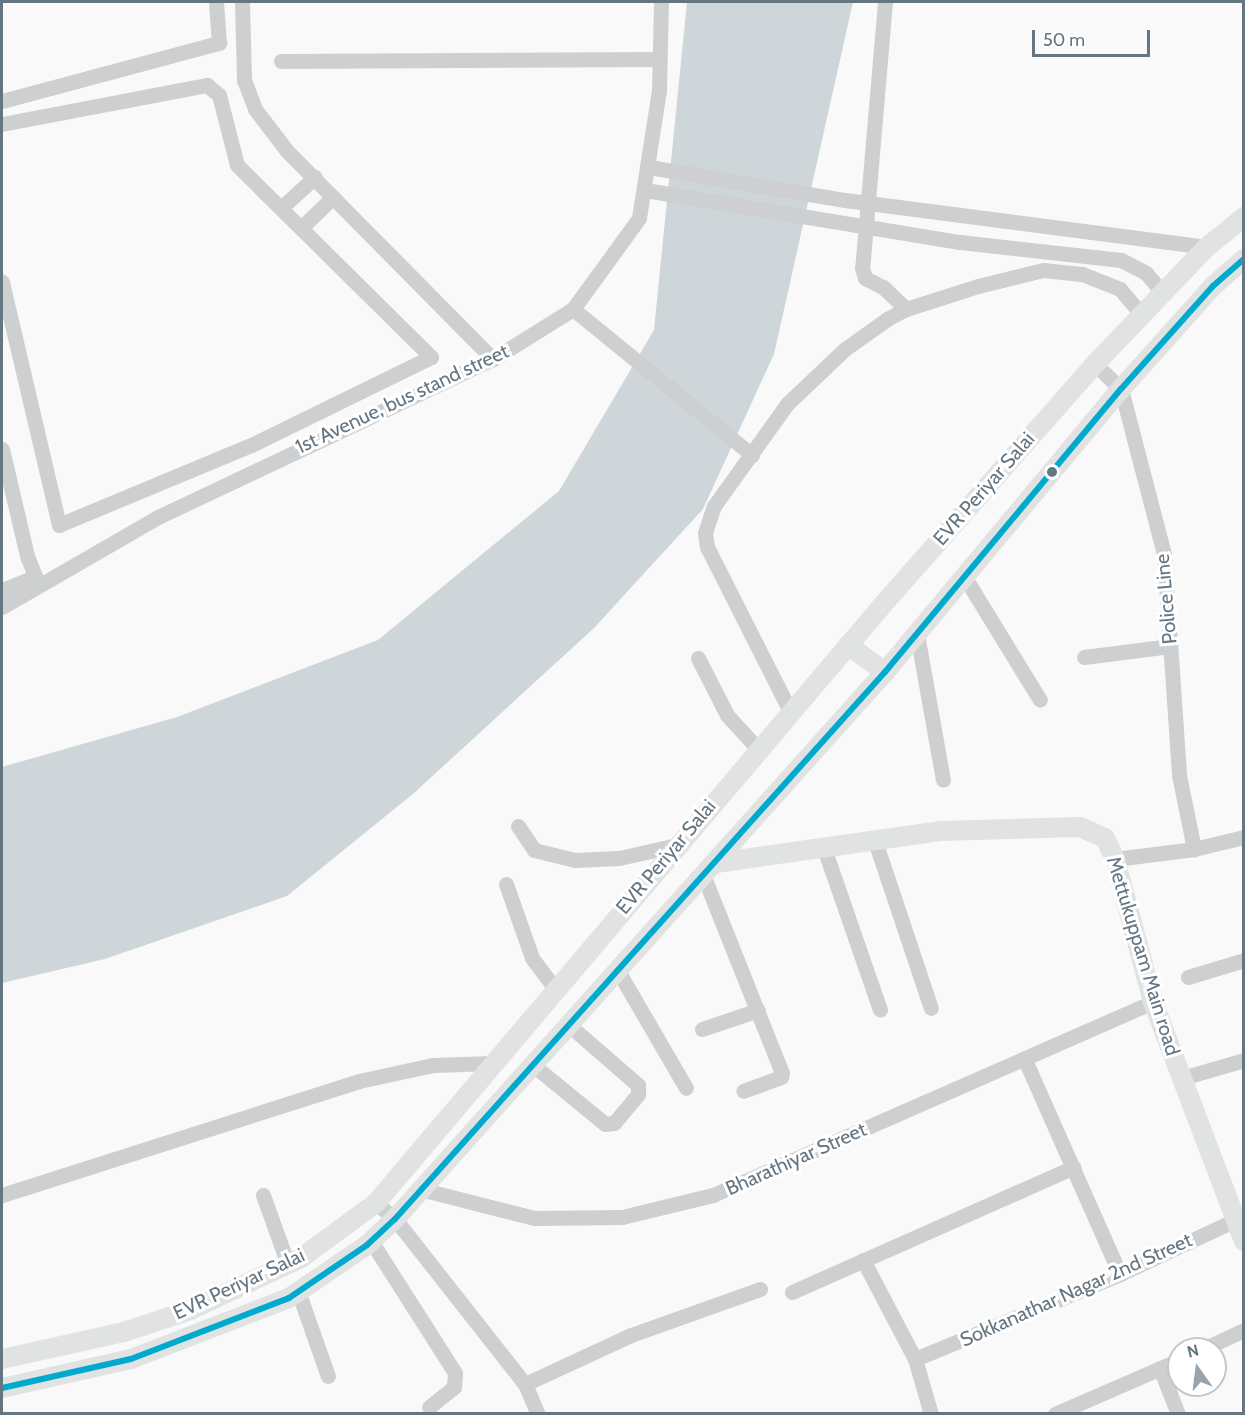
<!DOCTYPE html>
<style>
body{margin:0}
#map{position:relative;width:1245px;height:1415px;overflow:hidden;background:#f9f9f9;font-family:Cabin,sans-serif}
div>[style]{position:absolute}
.water>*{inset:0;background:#ced6d9}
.minor>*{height:15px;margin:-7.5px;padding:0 7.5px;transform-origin:7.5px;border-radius:7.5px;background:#cecfd0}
.major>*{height:20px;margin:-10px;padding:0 10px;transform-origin:10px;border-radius:10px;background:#e1e2e2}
.bus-1>*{height:6px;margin:-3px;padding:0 3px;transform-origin:3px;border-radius:3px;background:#00a9ce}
.dots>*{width:16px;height:16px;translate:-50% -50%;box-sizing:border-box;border:3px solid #fff;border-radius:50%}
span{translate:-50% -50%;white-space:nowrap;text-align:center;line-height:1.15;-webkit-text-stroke:6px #fff;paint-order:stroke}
.street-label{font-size:20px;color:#657683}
.frame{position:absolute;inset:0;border:3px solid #657683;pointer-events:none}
.north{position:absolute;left:1167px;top:1337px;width:60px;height:60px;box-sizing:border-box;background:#fff;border:2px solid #c1c8cd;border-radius:50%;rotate:346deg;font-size:16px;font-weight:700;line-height:24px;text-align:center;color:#657683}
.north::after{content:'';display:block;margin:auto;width:21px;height:27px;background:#99a4ac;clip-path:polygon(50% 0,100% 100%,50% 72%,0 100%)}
.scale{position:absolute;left:1032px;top:30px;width:118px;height:27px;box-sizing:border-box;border:3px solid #657683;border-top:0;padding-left:8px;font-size:18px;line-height:21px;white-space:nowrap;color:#657683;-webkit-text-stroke:4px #fff;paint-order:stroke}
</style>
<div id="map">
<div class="water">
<i style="clip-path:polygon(687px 2px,853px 2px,774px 354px,703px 509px,594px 628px,414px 793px,287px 896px,105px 959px,2px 983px,2px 767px,177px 717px,378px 640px,559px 491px,654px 330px)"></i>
</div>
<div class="minor">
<i style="left:242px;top:2px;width:78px;rotate:88.5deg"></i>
<i style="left:244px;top:80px;width:31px;rotate:69deg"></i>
<i style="left:255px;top:109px;width:53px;rotate:52.7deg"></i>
<i style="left:287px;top:151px;width:293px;rotate:45.3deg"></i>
<i style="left:885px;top:2px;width:267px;rotate:94.9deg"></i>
<i style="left:862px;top:268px;width:10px;rotate:73deg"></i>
<i style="left:865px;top:278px;width:20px;rotate:27deg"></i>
<i style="left:883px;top:287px;width:32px;rotate:44deg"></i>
<i style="left:281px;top:61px;width:378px;rotate:-0.3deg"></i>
<i style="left:2px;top:101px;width:225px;rotate:-15deg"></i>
<i style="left:219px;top:43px;width:41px;rotate:-94.2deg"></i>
<i style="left:2px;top:124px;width:209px;rotate:-10.8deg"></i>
<i style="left:207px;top:85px;width:16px;rotate:40deg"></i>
<i style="left:219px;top:95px;width:72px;rotate:75.6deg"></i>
<i style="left:237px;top:165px;width:273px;rotate:44.7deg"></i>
<i style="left:431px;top:357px;width:200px;rotate:153.9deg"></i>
<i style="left:251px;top:445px;width:208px;rotate:157.4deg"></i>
<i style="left:59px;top:525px;width:250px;rotate:-103.2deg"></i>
<i style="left:649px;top:167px;width:199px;rotate:9.6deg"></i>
<i style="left:845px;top:200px;width:365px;rotate:7.4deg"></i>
<i style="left:645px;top:190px;width:319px;rotate:9.4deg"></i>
<i style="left:960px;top:242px;width:162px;rotate:6.4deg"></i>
<i style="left:1121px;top:260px;width:28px;rotate:27deg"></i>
<i style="left:1146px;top:273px;width:26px;rotate:50deg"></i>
<i style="left:281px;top:208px;width:46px;rotate:-42.4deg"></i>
<i style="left:302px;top:227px;width:43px;rotate:-44.1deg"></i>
<i style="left:573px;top:309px;width:231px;rotate:39.2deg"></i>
<i style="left:1095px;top:364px;width:36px;rotate:44deg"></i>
<i style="left:1121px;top:389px;width:171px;rotate:75.4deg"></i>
<i style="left:1164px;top:554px;width:222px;rotate:86.1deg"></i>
<i style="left:1179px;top:775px;width:76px;rotate:78.5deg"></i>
<i style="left:2px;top:449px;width:110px;rotate:76.8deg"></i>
<i style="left:27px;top:556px;width:32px;rotate:68deg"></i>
<i style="left:964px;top:576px;width:145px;rotate:58.5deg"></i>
<i style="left:2px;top:590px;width:35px;rotate:-22deg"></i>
<i style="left:2px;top:607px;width:180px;rotate:-30deg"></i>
<i style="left:158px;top:517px;width:370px;rotate:-25.3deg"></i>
<i style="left:493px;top:359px;width:94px;rotate:-32deg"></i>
<i style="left:573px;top:309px;width:112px;rotate:-54deg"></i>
<i style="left:639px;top:218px;width:129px;rotate:-81.1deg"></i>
<i style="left:659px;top:91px;width:89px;rotate:-88.7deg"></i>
<i style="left:917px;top:634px;width:148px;rotate:79.9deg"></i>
<i style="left:1084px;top:657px;width:87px;rotate:-7.3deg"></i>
<i style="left:698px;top:658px;width:64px;rotate:63deg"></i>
<i style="left:727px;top:715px;width:46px;rotate:47.6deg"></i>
<i style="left:790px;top:711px;width:184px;rotate:-116.8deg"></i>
<i style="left:707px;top:547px;width:14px;rotate:-98deg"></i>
<i style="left:705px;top:533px;width:28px;rotate:-72deg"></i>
<i style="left:714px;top:506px;width:125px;rotate:-54.4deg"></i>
<i style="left:787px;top:404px;width:80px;rotate:-43.5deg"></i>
<i style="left:845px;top:349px;width:52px;rotate:-35.5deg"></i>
<i style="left:887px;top:319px;width:21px;rotate:-28deg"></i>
<i style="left:906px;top:309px;width:76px;rotate:-17.7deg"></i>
<i style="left:978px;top:286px;width:67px;rotate:-13.8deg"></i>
<i style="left:1043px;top:270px;width:39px;rotate:6deg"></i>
<i style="left:1082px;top:274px;width:41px;rotate:21.5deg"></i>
<i style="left:1120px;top:289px;width:34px;rotate:50deg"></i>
<i style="left:518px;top:826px;width:29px;rotate:56deg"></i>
<i style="left:534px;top:850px;width:42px;rotate:13.7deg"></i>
<i style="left:575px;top:860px;width:44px;rotate:-2.6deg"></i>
<i style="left:619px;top:858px;width:59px;rotate:-12.6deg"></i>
<i style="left:875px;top:841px;width:176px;rotate:71.5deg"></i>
<i style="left:824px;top:848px;width:171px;rotate:70.9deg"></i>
<i style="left:1115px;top:859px;width:80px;rotate:-7.2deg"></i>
<i style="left:1194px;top:849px;width:51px;rotate:-13.5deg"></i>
<i style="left:704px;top:877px;width:211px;rotate:68.3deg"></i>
<i style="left:782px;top:1073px;width:4px;rotate:104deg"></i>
<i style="left:781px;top:1077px;width:40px;rotate:159.8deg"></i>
<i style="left:506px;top:884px;width:78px;rotate:70.6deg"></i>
<i style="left:532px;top:958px;width:39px;rotate:53deg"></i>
<i style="left:618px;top:971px;width:135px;rotate:59.8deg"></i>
<i style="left:1188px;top:977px;width:59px;rotate:-16.9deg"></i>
<i style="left:702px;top:1029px;width:59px;rotate:-18.7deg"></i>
<i style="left:1025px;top:1060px;width:234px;rotate:66.1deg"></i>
<i style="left:533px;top:1065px;width:93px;rotate:39.3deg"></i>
<i style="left:605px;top:1124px;width:9px;rotate:-6deg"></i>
<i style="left:614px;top:1123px;width:38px;rotate:-50deg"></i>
<i style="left:638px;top:1094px;width:9px;rotate:-90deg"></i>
<i style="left:638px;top:1085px;width:91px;rotate:-139deg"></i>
<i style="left:1182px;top:1078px;width:65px;rotate:-16.2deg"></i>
<i style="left:420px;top:1189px;width:119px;rotate:14.2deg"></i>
<i style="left:535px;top:1218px;width:87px;rotate:-0.7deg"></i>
<i style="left:622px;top:1217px;width:94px;rotate:-13.6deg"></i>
<i style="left:713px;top:1195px;width:480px;rotate:-23.7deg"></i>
<i style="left:2px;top:1195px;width:375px;rotate:-17.7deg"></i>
<i style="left:359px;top:1081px;width:76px;rotate:-12.2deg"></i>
<i style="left:433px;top:1065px;width:60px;rotate:-1.9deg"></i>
<i style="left:263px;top:1195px;width:74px;rotate:70.3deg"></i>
<i style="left:376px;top:1203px;width:25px;rotate:40deg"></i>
<i style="left:395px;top:1219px;width:210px;rotate:51.8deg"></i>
<i style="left:525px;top:1384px;width:33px;rotate:67deg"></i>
<i style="left:371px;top:1241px;width:156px;rotate:57.5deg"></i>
<i style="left:455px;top:1373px;width:14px;rotate:94deg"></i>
<i style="left:454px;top:1387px;width:32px;rotate:141deg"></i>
<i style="left:863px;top:1260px;width:112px;rotate:62.3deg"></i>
<i style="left:915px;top:1359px;width:57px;rotate:73.8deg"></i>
<i style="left:298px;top:1291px;width:90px;rotate:70.6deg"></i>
<i style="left:792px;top:1292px;width:308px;rotate:-23.9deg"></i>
<i style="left:1203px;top:1349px;width:45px;rotate:-24.9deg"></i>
<i style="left:915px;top:1359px;width:222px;rotate:-22.5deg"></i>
<i style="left:1120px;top:1274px;width:137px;rotate:-25.1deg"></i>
<i style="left:1160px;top:1368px;width:49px;rotate:68.6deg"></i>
<i style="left:525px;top:1384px;width:117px;rotate:-24.8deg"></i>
<i style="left:631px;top:1335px;width:137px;rotate:-19.6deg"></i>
<i style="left:1055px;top:1414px;width:135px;rotate:-23.5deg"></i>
</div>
<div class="major">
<i style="left:848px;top:645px;width:46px;rotate:36.1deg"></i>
<i style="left:716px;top:863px;width:228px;rotate:-8.1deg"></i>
<i style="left:942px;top:831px;width:138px;rotate:-1.7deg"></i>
<i style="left:1080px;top:827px;width:27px;rotate:24deg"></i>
<i style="left:1105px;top:838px;width:23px;rotate:65deg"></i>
<i style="left:1115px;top:859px;width:148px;rotate:75.1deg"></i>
<i style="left:1153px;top:1002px;width:256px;rotate:69.2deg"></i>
<i style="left:2px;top:1359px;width:125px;rotate:-12.5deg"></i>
<i style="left:124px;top:1332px;width:70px;rotate:-18.4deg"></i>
<i style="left:190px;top:1310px;width:123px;rotate:-25.1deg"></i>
<i style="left:301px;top:1258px;width:93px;rotate:-36.3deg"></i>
<i style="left:376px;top:1203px;width:780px;rotate:-49.73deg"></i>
<i style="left:880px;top:608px;width:325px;rotate:-48.6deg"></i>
<i style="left:1095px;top:364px;width:162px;rotate:-46.3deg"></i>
<i style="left:1207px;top:247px;width:48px;rotate:-39deg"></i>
<i style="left:2px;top:1388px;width:132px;rotate:-12.7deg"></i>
<i style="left:131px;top:1359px;width:169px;rotate:-21.1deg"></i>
<i style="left:289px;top:1298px;width:94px;rotate:-34.2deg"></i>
<i style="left:367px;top:1245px;width:38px;rotate:-43deg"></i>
<i style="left:395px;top:1219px;width:734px;rotate:-48.15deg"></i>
<i style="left:885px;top:672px;width:368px;rotate:-50.2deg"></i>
<i style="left:1121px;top:389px;width:138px;rotate:-48.2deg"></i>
<i style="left:1213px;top:286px;width:41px;rotate:-41.1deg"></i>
</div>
<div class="bus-1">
<i style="left:2px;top:1388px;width:132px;rotate:-12.7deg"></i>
<i style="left:131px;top:1359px;width:169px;rotate:-21.1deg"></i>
<i style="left:289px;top:1298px;width:94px;rotate:-34.2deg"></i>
<i style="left:367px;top:1245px;width:38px;rotate:-43deg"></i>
<i style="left:395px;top:1219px;width:734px;rotate:-48.15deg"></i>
<i style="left:885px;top:672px;width:368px;rotate:-50.2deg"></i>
<i style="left:1121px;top:389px;width:138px;rotate:-48.2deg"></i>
<i style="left:1213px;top:286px;width:41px;rotate:-41.1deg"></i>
</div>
<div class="dots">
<i style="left:1052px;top:472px;background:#657683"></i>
</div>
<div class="street-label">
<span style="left:402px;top:399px;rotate:-25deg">1st Avenue, bus stand street</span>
<span style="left:984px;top:489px;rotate:-49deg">EVR Periyar Salai</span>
<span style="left:1166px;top:599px;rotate:-95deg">Police Line</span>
<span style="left:666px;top:857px;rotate:-50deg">EVR Periyar Salai</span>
<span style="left:1143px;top:956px;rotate:73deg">Mettukuppam Main road</span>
<span style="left:796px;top:1159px;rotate:-24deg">Bharathiyar Street</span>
<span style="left:239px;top:1284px;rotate:-25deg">EVR Periyar Salai</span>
<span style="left:1076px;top:1290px;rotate:-24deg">Sokkanathar Nagar 2nd Street</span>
</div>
<div class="frame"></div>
<div class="north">N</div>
<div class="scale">50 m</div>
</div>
